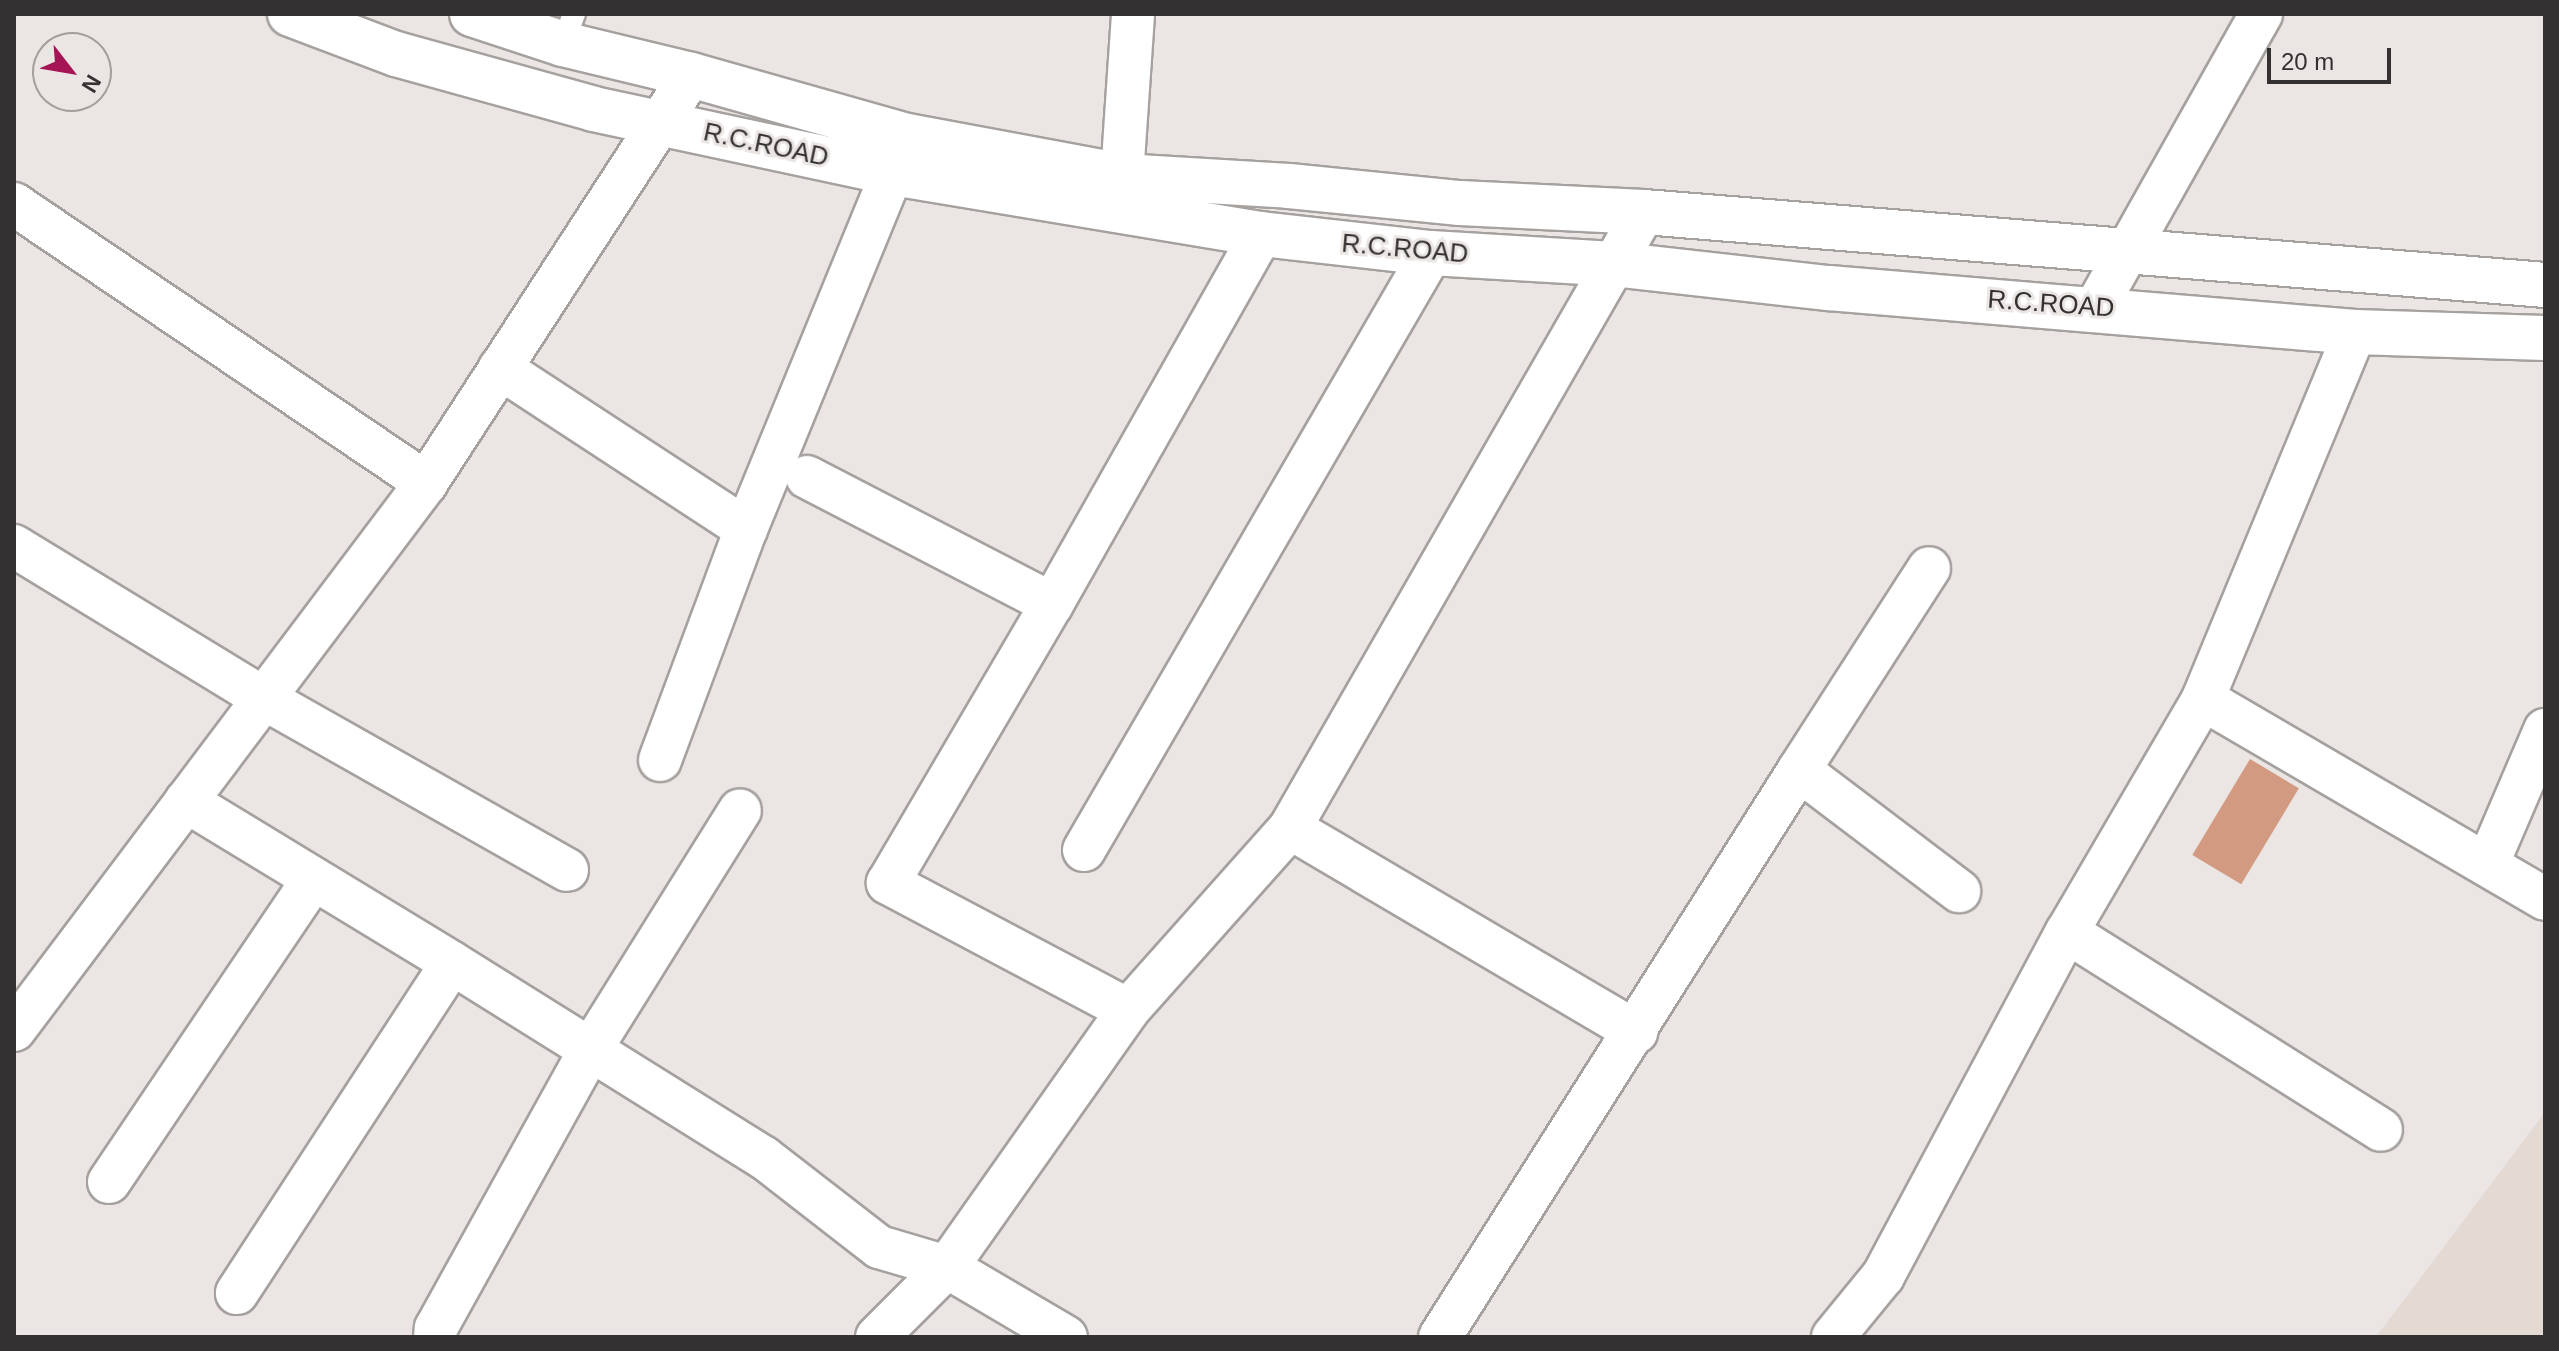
<!DOCTYPE html>
<style>
body{margin:0}
#map{position:relative;width:2559px;height:1351px;overflow:hidden;background:#ebe6e4;font-family:Arial,sans-serif}
div>[style]{position:absolute}
.built>*{inset:0;background:#e4d9d3}
.building>*{inset:0;background:#d29a81;transform-origin:0 0}
.roads{filter:drop-shadow(2px 0 #a5a19f) drop-shadow(-2px 0 #a5a19f) drop-shadow(0 2px #a5a19f) drop-shadow(0 -2px #a5a19f)}
.service>*{height:22px;margin:-11px;padding:0 11px;transform-origin:11px;border-radius:11px;background:#fff}
.minor>*{height:42px;margin:-21px;padding:0 21px;transform-origin:21px;border-radius:21px;background:#fff}
.primary>*{height:44px;margin:-22px;padding:0 22px;transform-origin:22px;border-radius:22px;background:#fff}
span{translate:-50% -50%;white-space:nowrap;text-align:center;line-height:1.15;-webkit-text-stroke:6px #ebe6e4;paint-order:stroke}
.street-label{font-size:26px;color:#333131}
.frame{position:absolute;inset:0;border:16px solid #333131;pointer-events:none}
.north{position:absolute;left:32px;top:32px;width:80px;height:80px;box-sizing:border-box;background:#ebe6e4;border:2px solid #a19e9c;border-radius:50%;rotate:121deg;font-size:22px;font-weight:700;line-height:32px;text-align:center;color:#333131}
.north::after{content:'';display:block;margin:auto;width:28px;height:36px;background:#a51555;clip-path:polygon(50% 0,100% 100%,50% 72%,0 100%)}
.scale{position:absolute;left:2267px;top:48px;width:124px;height:36px;box-sizing:border-box;border:4px solid #333131;border-top:0;padding-left:10px;font-size:24px;line-height:28px;white-space:nowrap;color:#333131;-webkit-text-stroke:6px #ebe6e4;paint-order:stroke}
</style>
<div id="map">
<div class="built">
<i style="clip-path:polygon(2545px 1112px,2545px 1337px,2376px 1337px)"></i>
</div>
<div class="building">
<i style="left:2250px;top:759px;width:57px;height:112px;rotate:31deg"></i>
</div>
<div class="roads">
<div class="service">
<i style="left:563px;top:44px;width:32px;rotate:-70deg"></i>
</div>
<div class="minor">
<i style="left:1122px;top:176px;width:162px;rotate:-86.1deg"></i>
<i style="left:14px;top:204px;width:498px;rotate:34.1deg"></i>
<i style="left:2096px;top:307px;width:336px;rotate:-60.6deg"></i>
<i style="left:500px;top:368px;width:294px;rotate:33.2deg"></i>
<i style="left:807px;top:477px;width:276px;rotate:27.4deg"></i>
<i style="left:14px;top:546px;width:294px;rotate:31.4deg"></i>
<i style="left:265px;top:699px;width:347px;rotate:29.5deg"></i>
<i style="left:2203px;top:699px;width:396px;rotate:30.3deg"></i>
<i style="left:660px;top:760px;width:246px;rotate:-69.6deg"></i>
<i style="left:746px;top:529px;width:385px;rotate:-67.7deg"></i>
<i style="left:1799px;top:770px;width:240px;rotate:-57.2deg"></i>
<i style="left:186px;top:801px;width:311px;rotate:31.3deg"></i>
<i style="left:452px;top:963px;width:394px;rotate:123.1deg"></i>
<i style="left:1290px;top:828px;width:710px;rotate:-60.12deg"></i>
<i style="left:1084px;top:850px;width:691px;rotate:-59.83deg"></i>
<i style="left:2488px;top:863px;width:145px;rotate:-66.8deg"></i>
<i style="left:2067px;top:932px;width:371px;rotate:32.2deg"></i>
<i style="left:452px;top:963px;width:367px;rotate:32deg"></i>
<i style="left:763px;top:1157px;width:147px;rotate:37.8deg"></i>
<i style="left:879px;top:1247px;width:71px;rotate:16.4deg"></i>
<i style="left:947px;top:1267px;width:138px;rotate:30.5deg"></i>
<i style="left:1128px;top:1010px;width:272px;rotate:-152.1deg"></i>
<i style="left:888px;top:883px;width:324px;rotate:-59.6deg"></i>
<i style="left:1052px;top:604px;width:425px;rotate:-60.5deg"></i>
<i style="left:14px;top:1030px;width:685px;rotate:-53.01deg"></i>
<i style="left:426px;top:483px;width:487px;rotate:-57deg"></i>
<i style="left:109px;top:1182px;width:365px;rotate:-56deg"></i>
<i style="left:435px;top:1337px;width:9px;rotate:-84deg"></i>
<i style="left:436px;top:1328px;width:321px;rotate:-61deg"></i>
<i style="left:592px;top:1047px;width:279px;rotate:-58deg"></i>
<i style="left:877px;top:1337px;width:99px;rotate:-45deg"></i>
<i style="left:947px;top:1267px;width:314px;rotate:-54.8deg"></i>
<i style="left:1128px;top:1010px;width:244px;rotate:-48.3deg"></i>
<i style="left:1290px;top:828px;width:402px;rotate:30.5deg"></i>
<i style="left:1440px;top:1337px;width:671px;rotate:-57.66deg"></i>
<i style="left:1799px;top:770px;width:201px;rotate:37.1deg"></i>
<i style="left:1833px;top:1337px;width:79px;rotate:-50.7deg"></i>
<i style="left:1883px;top:1276px;width:390px;rotate:-61.9deg"></i>
<i style="left:2067px;top:932px;width:270px;rotate:-59.7deg"></i>
<i style="left:2203px;top:699px;width:397px;rotate:-67.5deg"></i>
</div>
<div class="primary">
<i style="left:290px;top:14px;width:113px;rotate:20.7deg"></i>
<i style="left:396px;top:54px;width:205px;rotate:15.5deg"></i>
<i style="left:594px;top:109px;width:305px;rotate:12.1deg"></i>
<i style="left:892px;top:173px;width:374px;rotate:9.4deg"></i>
<i style="left:1261px;top:234px;width:171px;rotate:6.4deg"></i>
<i style="left:1431px;top:253px;width:183px;rotate:3.4deg"></i>
<i style="left:1614px;top:264px;width:216px;rotate:6.4deg"></i>
<i style="left:1829px;top:288px;width:528px;rotate:4.78deg"></i>
<i style="left:2355px;top:332px;width:190px;rotate:1.8deg"></i>
<i style="left:472px;top:14px;width:96px;rotate:18.2deg"></i>
<i style="left:563px;top:44px;width:132px;rotate:13.6deg"></i>
<i style="left:691px;top:75px;width:224px;rotate:15.8deg"></i>
<i style="left:907px;top:136px;width:219px;rotate:10.5deg"></i>
<i style="left:1122px;top:176px;width:167px;rotate:3.4deg"></i>
<i style="left:1289px;top:186px;width:172px;rotate:5.7deg"></i>
<i style="left:1460px;top:203px;width:184px;rotate:2.8deg"></i>
<i style="left:1644px;top:212px;width:904px;rotate:4.63deg"></i>
</div>
</div>
<div class="street-label">
<span style="left:766px;top:145px;rotate:12deg">R.C.ROAD</span>
<span style="left:1405px;top:249px;rotate:5deg">R.C.ROAD</span>
<span style="left:2051px;top:304px;rotate:4deg">R.C.ROAD</span>
</div>
<div class="frame"></div>
<div class="north">N</div>
<div class="scale">20 m</div>
</div>
